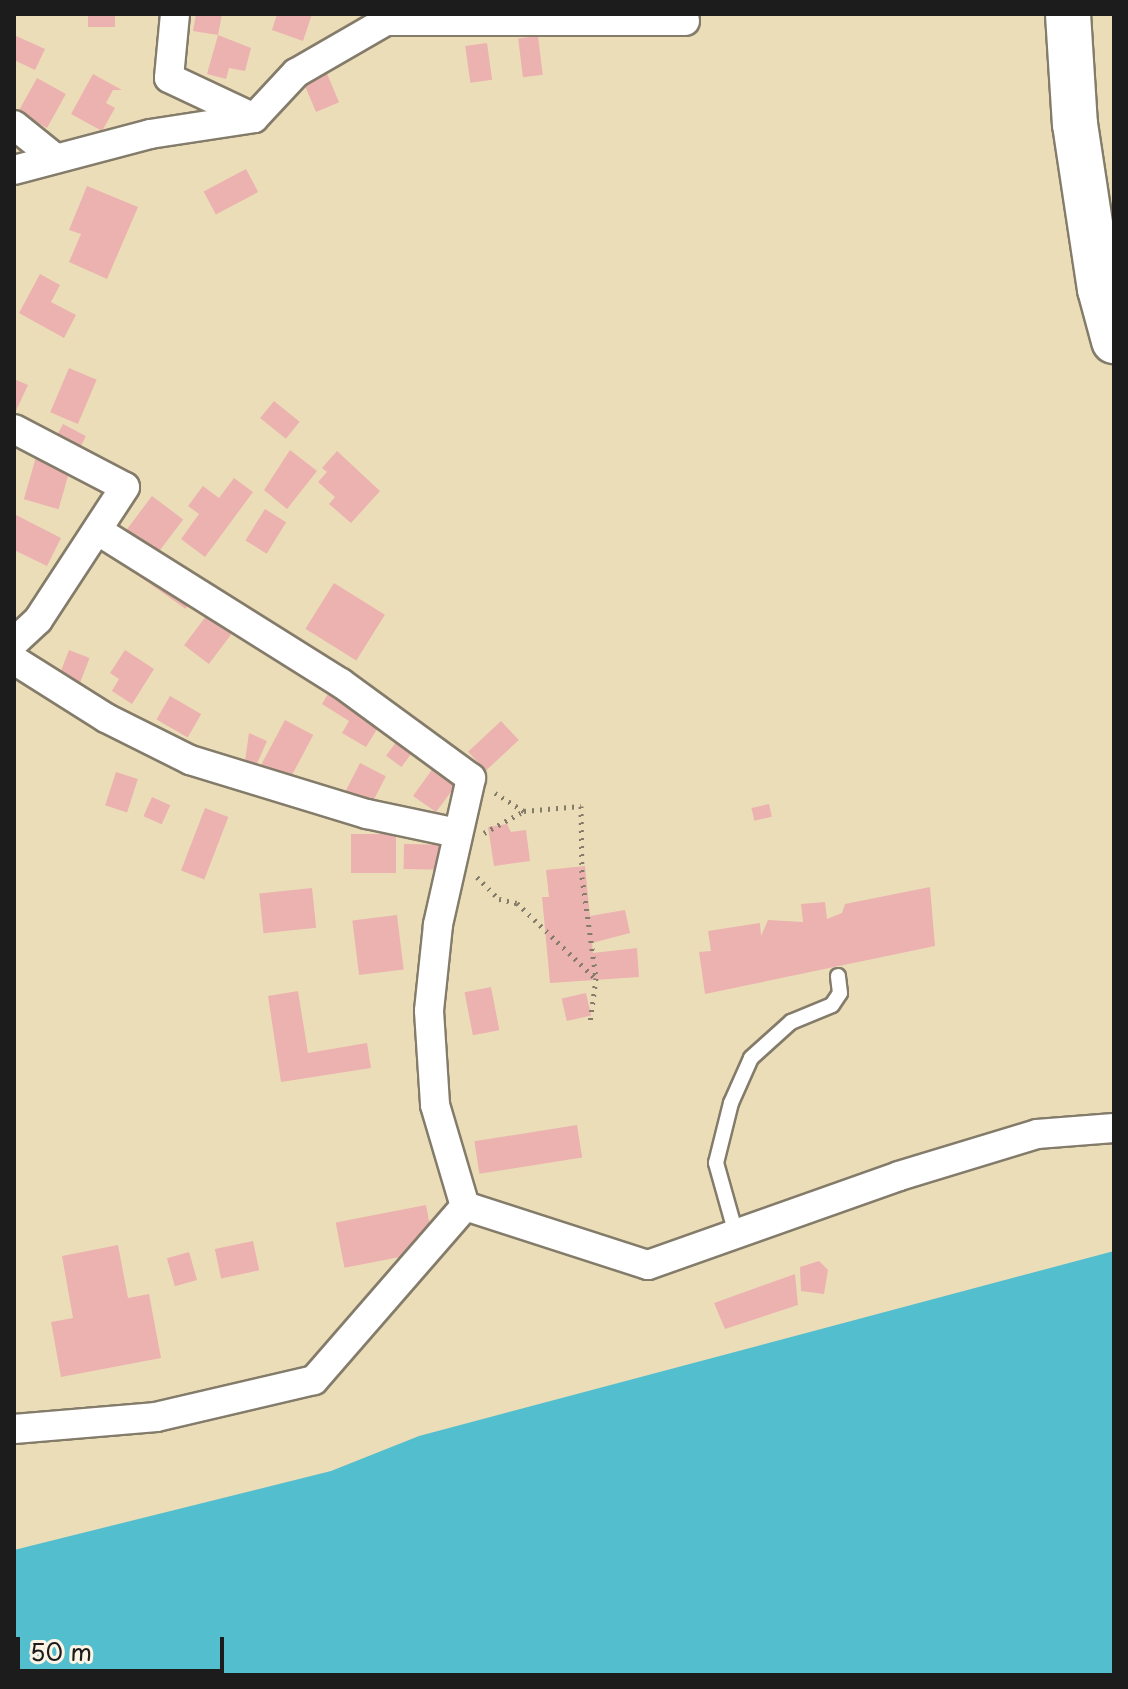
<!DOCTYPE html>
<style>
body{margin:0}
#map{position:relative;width:1128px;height:1689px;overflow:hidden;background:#ecddb9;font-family:"Playpen Sans",sans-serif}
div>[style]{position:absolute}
.water>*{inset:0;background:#53bfce}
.building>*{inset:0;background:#ebb2b0;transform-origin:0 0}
.path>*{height:5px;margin-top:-2.5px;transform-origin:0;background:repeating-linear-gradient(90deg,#847c6a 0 2px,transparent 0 8px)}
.roads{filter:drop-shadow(2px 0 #847c6a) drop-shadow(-2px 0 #847c6a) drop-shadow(0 2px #847c6a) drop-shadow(0 -2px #847c6a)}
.service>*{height:14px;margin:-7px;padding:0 7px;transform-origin:7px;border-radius:7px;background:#fff}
.minor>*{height:28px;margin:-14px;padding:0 14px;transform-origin:14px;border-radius:14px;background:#fff}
.trunk>*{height:44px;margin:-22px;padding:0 22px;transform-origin:22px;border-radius:22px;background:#fff}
span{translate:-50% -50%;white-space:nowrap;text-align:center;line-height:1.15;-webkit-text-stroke:7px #fcf5e5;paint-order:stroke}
.frame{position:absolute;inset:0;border:16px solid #1c1c1c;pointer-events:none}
.scale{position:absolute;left:16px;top:1637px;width:208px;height:36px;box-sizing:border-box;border:4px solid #1c1c1c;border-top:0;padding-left:10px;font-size:24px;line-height:28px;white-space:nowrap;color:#1c1c1c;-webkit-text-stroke:6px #fcf5e5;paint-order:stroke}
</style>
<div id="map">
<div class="water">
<i style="clip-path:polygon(1114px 1251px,1114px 1675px,14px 1675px,14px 1550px,331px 1471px,419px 1436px)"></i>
</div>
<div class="building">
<i style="left:88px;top:14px;width:27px;height:13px"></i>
<i style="clip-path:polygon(196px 14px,222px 14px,218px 35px,193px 31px)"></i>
<i style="clip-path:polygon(277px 14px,312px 14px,303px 41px,272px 30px)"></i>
<i style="clip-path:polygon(14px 35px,45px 49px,35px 70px,14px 60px)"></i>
<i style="clip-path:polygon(218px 35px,251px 48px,245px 71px,229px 68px,226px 79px,207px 74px)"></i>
<i style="left:538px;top:36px;width:39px;height:20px;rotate:83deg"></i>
<i style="left:487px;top:43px;width:37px;height:22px;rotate:82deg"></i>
<i style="left:325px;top:69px;width:36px;height:25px;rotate:67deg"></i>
<i style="clip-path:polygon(93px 74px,122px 90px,113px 90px,106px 103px,115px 108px,102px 131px,71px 114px)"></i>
<i style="left:37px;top:78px;width:33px;height:39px;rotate:29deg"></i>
<i style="left:246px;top:169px;width:26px;height:48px;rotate:62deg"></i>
<i style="clip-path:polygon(87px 186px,138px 207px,107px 279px,69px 262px,81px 234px,69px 230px)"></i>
<i style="clip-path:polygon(40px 274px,60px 285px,51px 302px,76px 315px,64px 338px,19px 313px)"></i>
<i style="left:69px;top:368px;width:30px;height:48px;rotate:23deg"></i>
<i style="clip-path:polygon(14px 379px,28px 385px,14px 415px)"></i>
<i style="left:274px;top:401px;width:33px;height:22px;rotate:39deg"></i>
<i style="left:63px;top:424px;width:26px;height:21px;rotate:28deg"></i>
<i style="clip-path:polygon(290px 450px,317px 471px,287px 509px,264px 490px)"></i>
<i style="clip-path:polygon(337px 451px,380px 491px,351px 523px,329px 504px,335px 497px,318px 482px,327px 472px,322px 468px)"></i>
<i style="left:36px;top:457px;width:36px;height:44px;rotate:16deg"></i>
<i style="clip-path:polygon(234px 478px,253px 492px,205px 557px,181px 539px,199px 514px,188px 506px,203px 486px,219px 498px)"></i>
<i style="left:152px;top:496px;width:39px;height:49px;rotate:37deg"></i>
<i style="left:265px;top:509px;width:25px;height:37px;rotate:32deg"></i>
<i style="clip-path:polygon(14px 514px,61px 538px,47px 566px,14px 550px)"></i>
<i style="left:139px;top:553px;width:70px;height:19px;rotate:35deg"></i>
<i style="left:334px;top:583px;width:60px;height:54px;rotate:32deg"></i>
<i style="left:222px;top:595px;width:31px;height:63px;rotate:37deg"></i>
<i style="left:69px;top:650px;width:22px;height:33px;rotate:21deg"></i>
<i style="clip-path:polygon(125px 650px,154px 669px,132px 704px,112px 691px,119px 679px,110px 673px)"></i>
<i style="clip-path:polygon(332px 687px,384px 718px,366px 747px,342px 733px,349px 721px,322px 704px)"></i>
<i style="left:170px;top:696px;width:36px;height:27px;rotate:30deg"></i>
<i style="left:285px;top:720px;width:32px;height:55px;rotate:28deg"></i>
<i style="left:501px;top:721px;width:26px;height:45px;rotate:47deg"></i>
<i style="clip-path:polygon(249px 733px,267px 741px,256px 766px,245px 761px)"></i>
<i style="left:402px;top:734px;width:19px;height:27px;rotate:36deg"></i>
<i style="clip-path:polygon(441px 757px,471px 778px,458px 797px,451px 792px,436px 812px,413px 796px)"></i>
<i style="left:360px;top:763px;width:29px;height:43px;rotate:27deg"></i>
<i style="left:116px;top:772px;width:23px;height:35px;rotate:18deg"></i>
<i style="left:152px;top:797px;width:20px;height:21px;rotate:24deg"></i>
<i style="left:769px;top:804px;width:13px;height:18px;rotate:77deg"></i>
<i style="left:205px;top:808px;width:25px;height:67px;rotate:21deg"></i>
<i style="clip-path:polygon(507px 824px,511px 832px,526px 830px,530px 861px,494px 866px,488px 827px)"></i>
<i style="left:396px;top:834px;width:39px;height:45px;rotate:90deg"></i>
<i style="left:404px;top:844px;width:41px;height:25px;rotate:1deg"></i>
<i style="clip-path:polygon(585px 866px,590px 916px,625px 910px,630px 933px,592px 943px,593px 953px,637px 948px,639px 977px,550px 983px,542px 897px,549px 897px,546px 870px)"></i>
<i style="clip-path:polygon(930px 887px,935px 946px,705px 994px,699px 952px,711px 951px,708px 931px,760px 923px,761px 936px,768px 920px,803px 922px,801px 904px,825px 902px,827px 919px,842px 913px,845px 904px)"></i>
<i style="left:312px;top:888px;width:40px;height:53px;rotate:84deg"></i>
<i style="left:397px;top:915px;width:55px;height:45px;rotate:83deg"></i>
<i style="left:491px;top:987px;width:44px;height:27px;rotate:79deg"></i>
<i style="clip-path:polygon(298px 991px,308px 1053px,367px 1043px,371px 1068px,281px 1082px,268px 996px)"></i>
<i style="left:586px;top:993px;width:23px;height:25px;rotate:77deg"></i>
<i style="left:577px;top:1125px;width:33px;height:104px;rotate:81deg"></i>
<i style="left:426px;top:1205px;width:46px;height:92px;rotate:79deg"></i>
<i style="left:253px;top:1241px;width:30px;height:39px;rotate:78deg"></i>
<i style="clip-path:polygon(118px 1245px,128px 1298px,149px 1294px,161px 1358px,61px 1377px,51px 1322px,73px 1318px,62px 1256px)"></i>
<i style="left:189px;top:1252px;width:29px;height:23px;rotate:74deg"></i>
<i style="clip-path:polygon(819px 1261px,828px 1270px,824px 1294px,801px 1291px,800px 1267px)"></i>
<i style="clip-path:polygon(795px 1274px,798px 1305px,725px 1329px,714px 1303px)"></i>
</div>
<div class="path">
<i style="left:495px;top:793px;width:34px;rotate:32deg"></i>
<i style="left:524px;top:811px;width:57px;rotate:-5deg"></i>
<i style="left:581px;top:806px;width:71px;rotate:89.2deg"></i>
<i style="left:582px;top:877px;width:102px;rotate:82.1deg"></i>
<i style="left:596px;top:978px;width:45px;rotate:97.6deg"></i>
<i style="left:484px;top:833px;width:46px;rotate:-28.8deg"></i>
<i style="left:477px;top:877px;width:31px;rotate:45deg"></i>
<i style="left:499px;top:899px;width:18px;rotate:13deg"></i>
<i style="left:517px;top:903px;width:108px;rotate:43.9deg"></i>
</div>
<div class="roads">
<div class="service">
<i style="left:736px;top:1234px;width:74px;rotate:-105.7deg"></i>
<i style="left:716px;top:1163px;width:62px;rotate:-76deg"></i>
<i style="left:731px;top:1103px;width:49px;rotate:-66deg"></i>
<i style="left:751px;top:1058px;width:54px;rotate:-42deg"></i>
<i style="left:791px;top:1022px;width:44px;rotate:-22.5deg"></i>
<i style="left:832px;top:1005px;width:14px;rotate:-56deg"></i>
<i style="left:840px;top:993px;width:17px;rotate:-97deg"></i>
</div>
<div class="minor">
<i style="left:175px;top:14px;width:64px;rotate:95.4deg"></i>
<i style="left:169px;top:78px;width:94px;rotate:25.2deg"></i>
<i style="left:254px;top:118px;width:62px;rotate:-47deg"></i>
<i style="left:296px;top:73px;width:104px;rotate:-30deg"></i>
<i style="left:386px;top:21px;width:299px"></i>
<i style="left:14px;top:125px;width:53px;rotate:38.8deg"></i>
<i style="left:14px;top:170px;width:141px;rotate:-14.8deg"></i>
<i style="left:150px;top:134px;width:105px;rotate:-8.7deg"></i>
<i style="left:14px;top:429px;width:125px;rotate:27.6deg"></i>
<i style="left:125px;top:487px;width:159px;rotate:123.2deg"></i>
<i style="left:38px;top:620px;width:33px;rotate:137deg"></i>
<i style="left:100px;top:532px;width:284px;rotate:32.1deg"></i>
<i style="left:341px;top:683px;width:161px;rotate:36.2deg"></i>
<i style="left:471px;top:778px;width:151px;rotate:102.7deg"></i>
<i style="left:438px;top:925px;width:86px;rotate:96deg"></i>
<i style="left:429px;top:1011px;width:94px;rotate:86.3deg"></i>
<i style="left:435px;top:1105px;width:105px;rotate:73.5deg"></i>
<i style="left:14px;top:660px;width:109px;rotate:32.2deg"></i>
<i style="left:106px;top:718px;width:94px;rotate:26.6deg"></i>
<i style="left:190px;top:760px;width:185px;rotate:17deg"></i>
<i style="left:367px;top:814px;width:92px;rotate:11.9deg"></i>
<i style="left:14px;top:1429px;width:143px;rotate:-4.8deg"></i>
<i style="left:156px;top:1417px;width:162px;rotate:-13.2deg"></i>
<i style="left:314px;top:1380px;width:230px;rotate:-49deg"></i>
<i style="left:465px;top:1206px;width:192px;rotate:17.9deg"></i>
<i style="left:648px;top:1265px;width:266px;rotate:-19.5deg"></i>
<i style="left:899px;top:1176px;width:144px;rotate:-16.9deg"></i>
<i style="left:1037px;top:1134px;width:77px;rotate:-4.5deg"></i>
</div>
<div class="trunk">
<i style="left:1068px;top:14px;width:110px;rotate:86.4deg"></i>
<i style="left:1075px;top:124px;width:167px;rotate:81.4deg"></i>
<i style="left:1100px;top:289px;width:54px;rotate:74.9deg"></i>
</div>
</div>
<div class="frame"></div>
<div class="scale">50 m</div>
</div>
